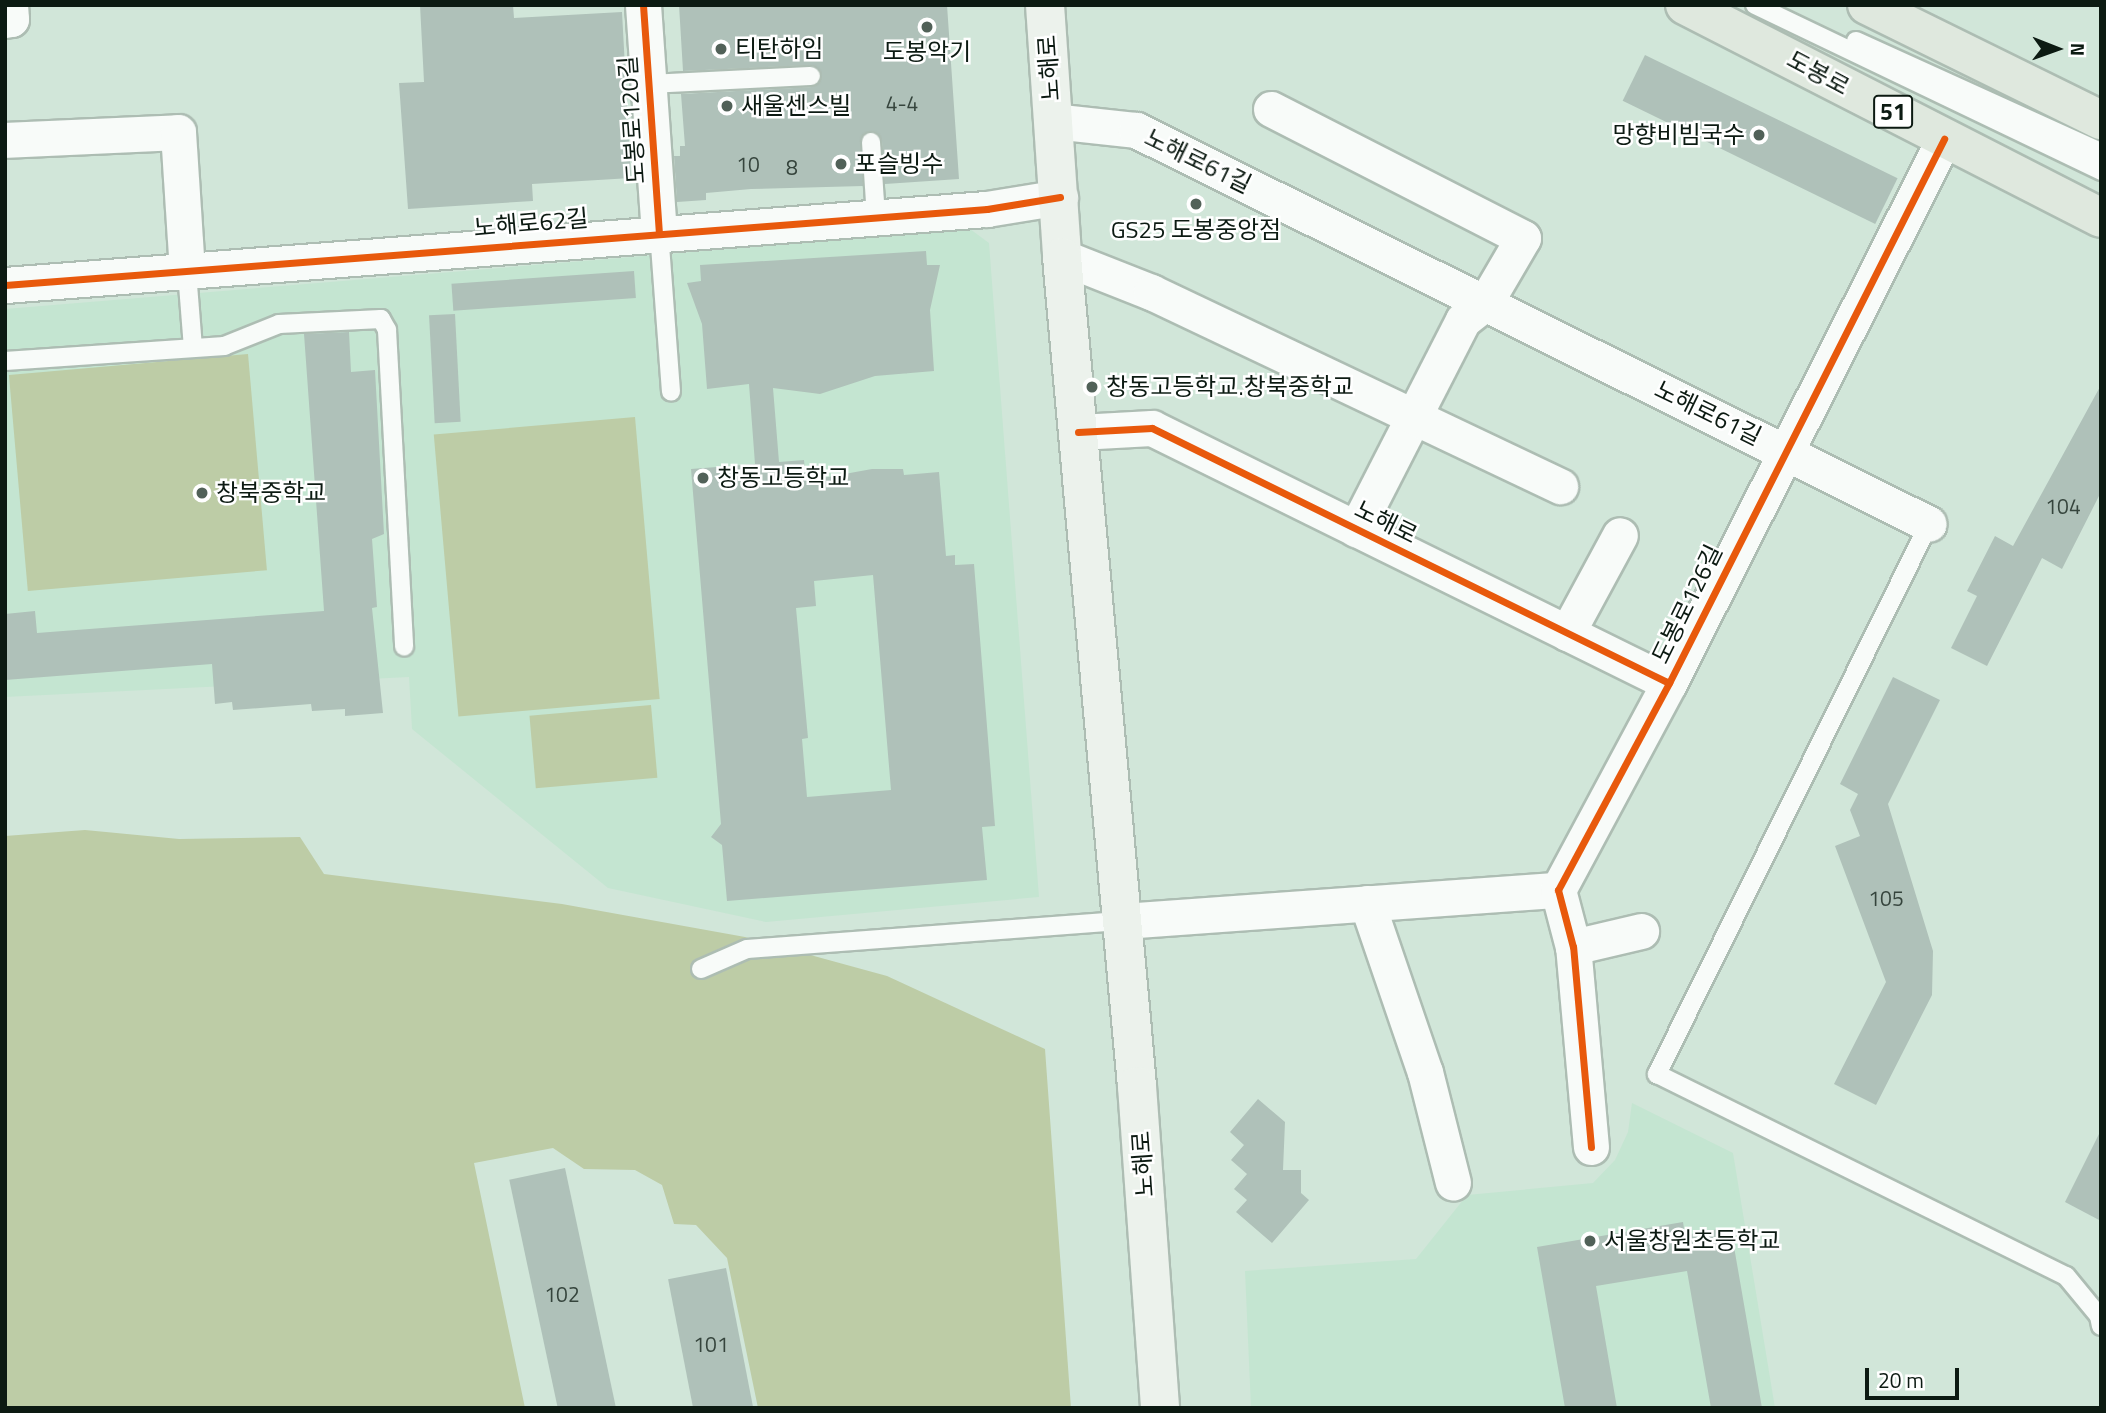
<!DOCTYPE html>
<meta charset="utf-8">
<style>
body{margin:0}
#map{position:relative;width:2106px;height:1413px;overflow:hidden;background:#d1e6d9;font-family:"Titillium Web","Noto Sans KR",sans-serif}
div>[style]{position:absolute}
.built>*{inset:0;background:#c4e5d1}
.green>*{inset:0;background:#bdcca6;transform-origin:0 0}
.building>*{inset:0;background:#afc1b9;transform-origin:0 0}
.roads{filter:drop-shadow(2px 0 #adbdb3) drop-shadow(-2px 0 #adbdb3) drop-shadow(0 2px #adbdb3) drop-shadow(0 -2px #adbdb3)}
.service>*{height:18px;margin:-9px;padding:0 9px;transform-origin:9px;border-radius:9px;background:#f8fbf9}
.minor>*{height:35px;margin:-17.5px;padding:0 17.5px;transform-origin:17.5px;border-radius:17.5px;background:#f8fbf9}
.secondary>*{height:38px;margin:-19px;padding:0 19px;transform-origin:19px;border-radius:19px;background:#ecf2ec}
.primary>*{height:38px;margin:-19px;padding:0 19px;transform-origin:19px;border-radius:19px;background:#dfe8de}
.cycleway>*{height:7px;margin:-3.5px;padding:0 3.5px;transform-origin:3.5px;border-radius:3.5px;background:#e8590c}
.dots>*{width:19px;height:19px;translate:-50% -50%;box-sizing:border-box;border:4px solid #fff;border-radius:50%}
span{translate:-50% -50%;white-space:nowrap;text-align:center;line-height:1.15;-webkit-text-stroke:5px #fff;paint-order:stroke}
.number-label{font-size:21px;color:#35443c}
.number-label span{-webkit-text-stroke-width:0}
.shield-label span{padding:2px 5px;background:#fff;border:2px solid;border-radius:5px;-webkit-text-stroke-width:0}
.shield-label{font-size:23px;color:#0c1a12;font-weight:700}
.poi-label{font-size:24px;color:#0c1a12}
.left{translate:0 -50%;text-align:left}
.right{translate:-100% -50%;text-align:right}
.street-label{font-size:24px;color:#0c1a12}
.frame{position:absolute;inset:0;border:7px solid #0c1a12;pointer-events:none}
.north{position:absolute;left:2022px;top:14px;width:70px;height:70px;-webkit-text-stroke:5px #fff;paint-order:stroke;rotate:91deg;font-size:19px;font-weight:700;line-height:28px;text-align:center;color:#0c1a12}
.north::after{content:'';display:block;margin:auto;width:24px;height:32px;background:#0c1a12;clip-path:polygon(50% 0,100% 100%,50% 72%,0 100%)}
.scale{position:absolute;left:1865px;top:1368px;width:94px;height:32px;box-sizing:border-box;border:4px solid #0c1a12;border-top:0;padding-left:9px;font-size:21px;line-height:24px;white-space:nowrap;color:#0c1a12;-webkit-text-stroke:5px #fff;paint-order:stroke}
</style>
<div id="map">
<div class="built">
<i style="clip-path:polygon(970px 229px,989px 243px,1039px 897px,766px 922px,608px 888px,412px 729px,409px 677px,5px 697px,5px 309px)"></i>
<i style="clip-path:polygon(1632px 1103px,1733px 1153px,1775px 1408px,1251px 1408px,1245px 1271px,1416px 1259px,1467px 1195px,1593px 1183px,1615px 1160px,1628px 1132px)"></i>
</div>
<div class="green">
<i style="left:248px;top:354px;width:217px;height:240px;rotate:85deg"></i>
<i style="left:635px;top:417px;width:283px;height:202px;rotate:85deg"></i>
<i style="left:651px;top:705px;width:73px;height:122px;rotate:85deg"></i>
<i style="clip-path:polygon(85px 830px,179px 839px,300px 837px,324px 874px,562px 904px,745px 937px,887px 976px,1045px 1049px,1071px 1408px,758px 1408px,727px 1258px,696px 1225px,674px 1224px,662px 1185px,635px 1170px,584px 1169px,553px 1148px,474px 1163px,525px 1408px,5px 1408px,5px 836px)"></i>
</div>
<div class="building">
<i style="clip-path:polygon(420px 5px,513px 5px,514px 18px,622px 12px,631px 178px,532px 184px,533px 201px,408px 209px,399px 83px,424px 82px)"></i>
<i style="clip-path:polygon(679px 5px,947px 5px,959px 179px,885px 184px,882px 141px,870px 131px,860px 142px,863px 186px,751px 189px,706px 193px,706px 200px,677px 202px,674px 156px,680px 156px,680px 146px,685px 146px,681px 94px,812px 87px,822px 76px,810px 65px,683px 71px)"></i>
<i style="left:1645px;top:55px;width:281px;height:51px;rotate:26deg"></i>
<i style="clip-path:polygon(evenodd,926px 251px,927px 265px,940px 265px,930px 310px,934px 371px,875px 376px,820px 394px,773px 388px,779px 462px,804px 460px,806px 481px,872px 469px,903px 469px,904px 475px,939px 472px,946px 556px,955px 555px,955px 565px,974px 564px,995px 826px,982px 827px,987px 880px,727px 901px,722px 845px,711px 837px,721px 824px,691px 469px,755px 464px,749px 384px,707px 389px,702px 324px,687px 283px,701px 281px,700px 265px,926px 251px,873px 575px,891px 790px,807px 797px,802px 739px,808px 738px,796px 608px,816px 606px,814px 581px,873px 575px)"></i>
<i style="left:634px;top:271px;width:27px;height:183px;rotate:86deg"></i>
<i style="left:455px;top:314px;width:108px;height:26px;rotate:87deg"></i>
<i style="clip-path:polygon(349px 332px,351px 372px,375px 370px,384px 534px,372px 539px,377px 607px,372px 608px,383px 713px,345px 716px,345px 709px,312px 711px,311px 704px,233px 710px,232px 702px,215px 704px,212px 664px,5px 680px,5px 614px,35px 611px,37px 633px,324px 611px,304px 334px)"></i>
<i style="clip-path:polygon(2101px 385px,2101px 492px,2062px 569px,2042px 558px,1987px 666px,1951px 648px,1977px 596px,1967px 591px,1995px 536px,2013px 546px)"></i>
<i style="clip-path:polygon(1893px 677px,1940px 700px,1888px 804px,1933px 951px,1932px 995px,1876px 1105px,1834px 1084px,1886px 982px,1835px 846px,1860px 836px,1850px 810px,1858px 794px,1840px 784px)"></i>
<i style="clip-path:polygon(1258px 1099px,1285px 1122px,1283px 1170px,1301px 1170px,1301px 1193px,1309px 1200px,1272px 1243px,1236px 1212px,1247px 1200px,1234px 1189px,1247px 1174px,1231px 1160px,1244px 1145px,1230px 1132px)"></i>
<i style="clip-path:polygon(2101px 1130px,2101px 1221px,2065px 1202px)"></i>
<i style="left:565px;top:1168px;width:245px;height:57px;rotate:78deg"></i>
<i style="clip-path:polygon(1683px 1222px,1685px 1235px,1719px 1229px,1722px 1243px,1733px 1241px,1762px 1408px,1711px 1408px,1687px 1271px,1596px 1286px,1617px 1408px,1565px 1408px,1537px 1247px)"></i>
<i style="left:726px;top:1268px;width:143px;height:59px;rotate:79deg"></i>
</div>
<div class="roads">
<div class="service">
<i style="left:1755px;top:5px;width:384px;rotate:25.6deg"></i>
<i style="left:1856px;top:41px;width:269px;rotate:24.4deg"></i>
<i style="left:648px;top:84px;width:163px;rotate:-2.8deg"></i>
<i style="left:871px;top:142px;width:75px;rotate:86.2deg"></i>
<i style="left:659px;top:232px;width:160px;rotate:85.7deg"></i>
<i style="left:187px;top:272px;width:76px;rotate:85.5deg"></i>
<i style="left:5px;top:361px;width:220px;rotate:-3.9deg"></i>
<i style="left:224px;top:346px;width:59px;rotate:-21.8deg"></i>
<i style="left:279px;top:324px;width:102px;rotate:-2.8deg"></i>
<i style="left:381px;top:319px;width:13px;rotate:61deg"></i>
<i style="left:387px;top:330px;width:317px;rotate:86.9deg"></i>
<i style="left:1929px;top:524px;width:614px;rotate:116.31deg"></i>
<i style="left:1657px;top:1074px;width:456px;rotate:26.3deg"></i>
<i style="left:2066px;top:1276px;width:52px;rotate:50.5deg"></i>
<i style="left:2099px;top:1316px;width:10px;rotate:79deg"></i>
<i style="left:701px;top:969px;width:50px;rotate:-23.5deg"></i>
<i style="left:747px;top:949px;width:377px;rotate:-4.3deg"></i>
</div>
<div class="minor">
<i style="left:643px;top:5px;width:228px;rotate:86deg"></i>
<i style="left:5px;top:20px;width:6px;rotate:-9deg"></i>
<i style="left:11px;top:19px;width:14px;rotate:-94deg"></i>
<i style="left:1271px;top:109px;width:283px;rotate:27.1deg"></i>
<i style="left:1523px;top:238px;width:75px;rotate:120.3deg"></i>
<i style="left:1485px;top:303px;width:28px;rotate:142deg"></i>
<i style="left:1463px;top:320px;width:235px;rotate:117.1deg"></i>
<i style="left:1053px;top:121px;width:83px;rotate:6.2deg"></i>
<i style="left:1136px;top:130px;width:885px;rotate:26.42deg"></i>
<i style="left:5px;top:140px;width:173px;rotate:-2.6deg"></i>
<i style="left:178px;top:132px;width:140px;rotate:86.3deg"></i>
<i style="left:1062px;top:257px;width:96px;rotate:21.5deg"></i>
<i style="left:1151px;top:292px;width:453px;rotate:25.4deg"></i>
<i style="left:5px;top:285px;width:985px;rotate:-4.43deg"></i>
<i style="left:987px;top:209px;width:74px;rotate:-9.3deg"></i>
<i style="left:1078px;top:432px;width:74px;rotate:-3.1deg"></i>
<i style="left:1152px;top:428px;width:576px;rotate:26.25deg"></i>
<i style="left:1567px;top:633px;width:111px;rotate:-61.6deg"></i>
<i style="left:1367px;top:903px;width:179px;rotate:71.1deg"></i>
<i style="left:1425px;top:1072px;width:114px;rotate:75.8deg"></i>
<i style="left:1123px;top:921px;width:436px;rotate:-4.1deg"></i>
<i style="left:1573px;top:947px;width:70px;rotate:-13.2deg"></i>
<i style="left:1591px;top:1147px;width:201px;rotate:-95.1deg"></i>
<i style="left:1573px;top:947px;width:59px;rotate:-104.7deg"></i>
<i style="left:1558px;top:890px;width:235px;rotate:-61.8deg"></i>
<i style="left:1669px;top:683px;width:610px;rotate:-63.18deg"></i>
</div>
<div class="secondary">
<i style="left:1045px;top:5px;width:253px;rotate:86.1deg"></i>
<i style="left:1062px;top:257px;width:832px;rotate:84.83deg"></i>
<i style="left:1137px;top:1086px;width:323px;rotate:85.9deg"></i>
</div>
<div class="primary">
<i style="left:1685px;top:5px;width:467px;rotate:27.1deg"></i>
<i style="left:1867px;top:5px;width:261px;rotate:26.2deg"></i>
</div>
</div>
<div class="cycleway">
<i style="left:643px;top:5px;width:228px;rotate:86deg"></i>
<i style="left:5px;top:285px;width:985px;rotate:-4.43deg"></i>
<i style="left:987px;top:209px;width:74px;rotate:-9.3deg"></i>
<i style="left:1078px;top:432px;width:74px;rotate:-3.1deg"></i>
<i style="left:1152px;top:428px;width:576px;rotate:26.25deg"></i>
<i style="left:1591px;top:1147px;width:201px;rotate:-95.1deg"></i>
<i style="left:1573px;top:947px;width:59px;rotate:-104.7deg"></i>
<i style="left:1558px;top:890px;width:235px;rotate:-61.8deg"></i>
<i style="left:1669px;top:683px;width:610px;rotate:-63.18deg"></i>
</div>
<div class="dots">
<i style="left:927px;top:27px;background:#516158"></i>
<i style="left:721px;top:49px;background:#516158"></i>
<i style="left:727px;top:106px;background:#516158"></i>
<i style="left:1759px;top:135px;background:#516158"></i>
<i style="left:841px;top:164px;background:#516158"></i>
<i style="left:1196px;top:204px;background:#516158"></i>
<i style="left:1092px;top:387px;background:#516158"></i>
<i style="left:703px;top:478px;background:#516158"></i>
<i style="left:202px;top:493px;background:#516158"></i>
<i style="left:1590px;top:1241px;background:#516158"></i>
</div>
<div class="number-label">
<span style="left:902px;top:103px">4-4</span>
<span style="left:748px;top:164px">10</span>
<span style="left:792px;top:167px">8</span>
<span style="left:2063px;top:506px">104</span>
<span style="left:1886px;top:898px">105</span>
<span style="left:562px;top:1294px">102</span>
<span style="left:711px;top:1344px">101</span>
</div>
<div class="shield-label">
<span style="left:1893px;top:112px">51</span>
</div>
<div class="poi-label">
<span class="left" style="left:735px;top:49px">티탄하임</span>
<span style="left:927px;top:52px">도봉악기</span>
<span class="left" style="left:741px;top:106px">새울센스빌</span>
<span class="right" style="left:1745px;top:135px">망향비빔국수</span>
<span class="left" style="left:855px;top:164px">포슬빙수</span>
<span style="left:1196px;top:230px">GS25 도봉중앙점</span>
<span class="left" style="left:1106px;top:387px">창동고등학교.창북중학교</span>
<span class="left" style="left:717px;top:478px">창동고등학교</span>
<span class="left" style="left:216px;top:493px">창북중학교</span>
<span class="left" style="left:1604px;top:1241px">서울창원초등학교</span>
</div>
<div class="street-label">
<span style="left:1049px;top:68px;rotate:-94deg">노해로</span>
<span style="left:1818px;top:73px;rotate:28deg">도봉로</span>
<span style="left:632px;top:120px;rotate:-94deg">도봉로120길</span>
<span style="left:1198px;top:161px;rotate:26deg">노해로61길</span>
<span style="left:531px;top:223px;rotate:-5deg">노해로62길</span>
<span style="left:1708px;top:413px;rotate:26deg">노해로61길</span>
<span style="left:1386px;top:522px;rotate:26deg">노해로</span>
<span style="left:1687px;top:604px;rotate:-64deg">도봉로126길</span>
<span style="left:1143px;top:1164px;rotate:-94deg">노해로</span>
</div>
<div class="frame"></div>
<div class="north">N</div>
<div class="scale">20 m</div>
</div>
